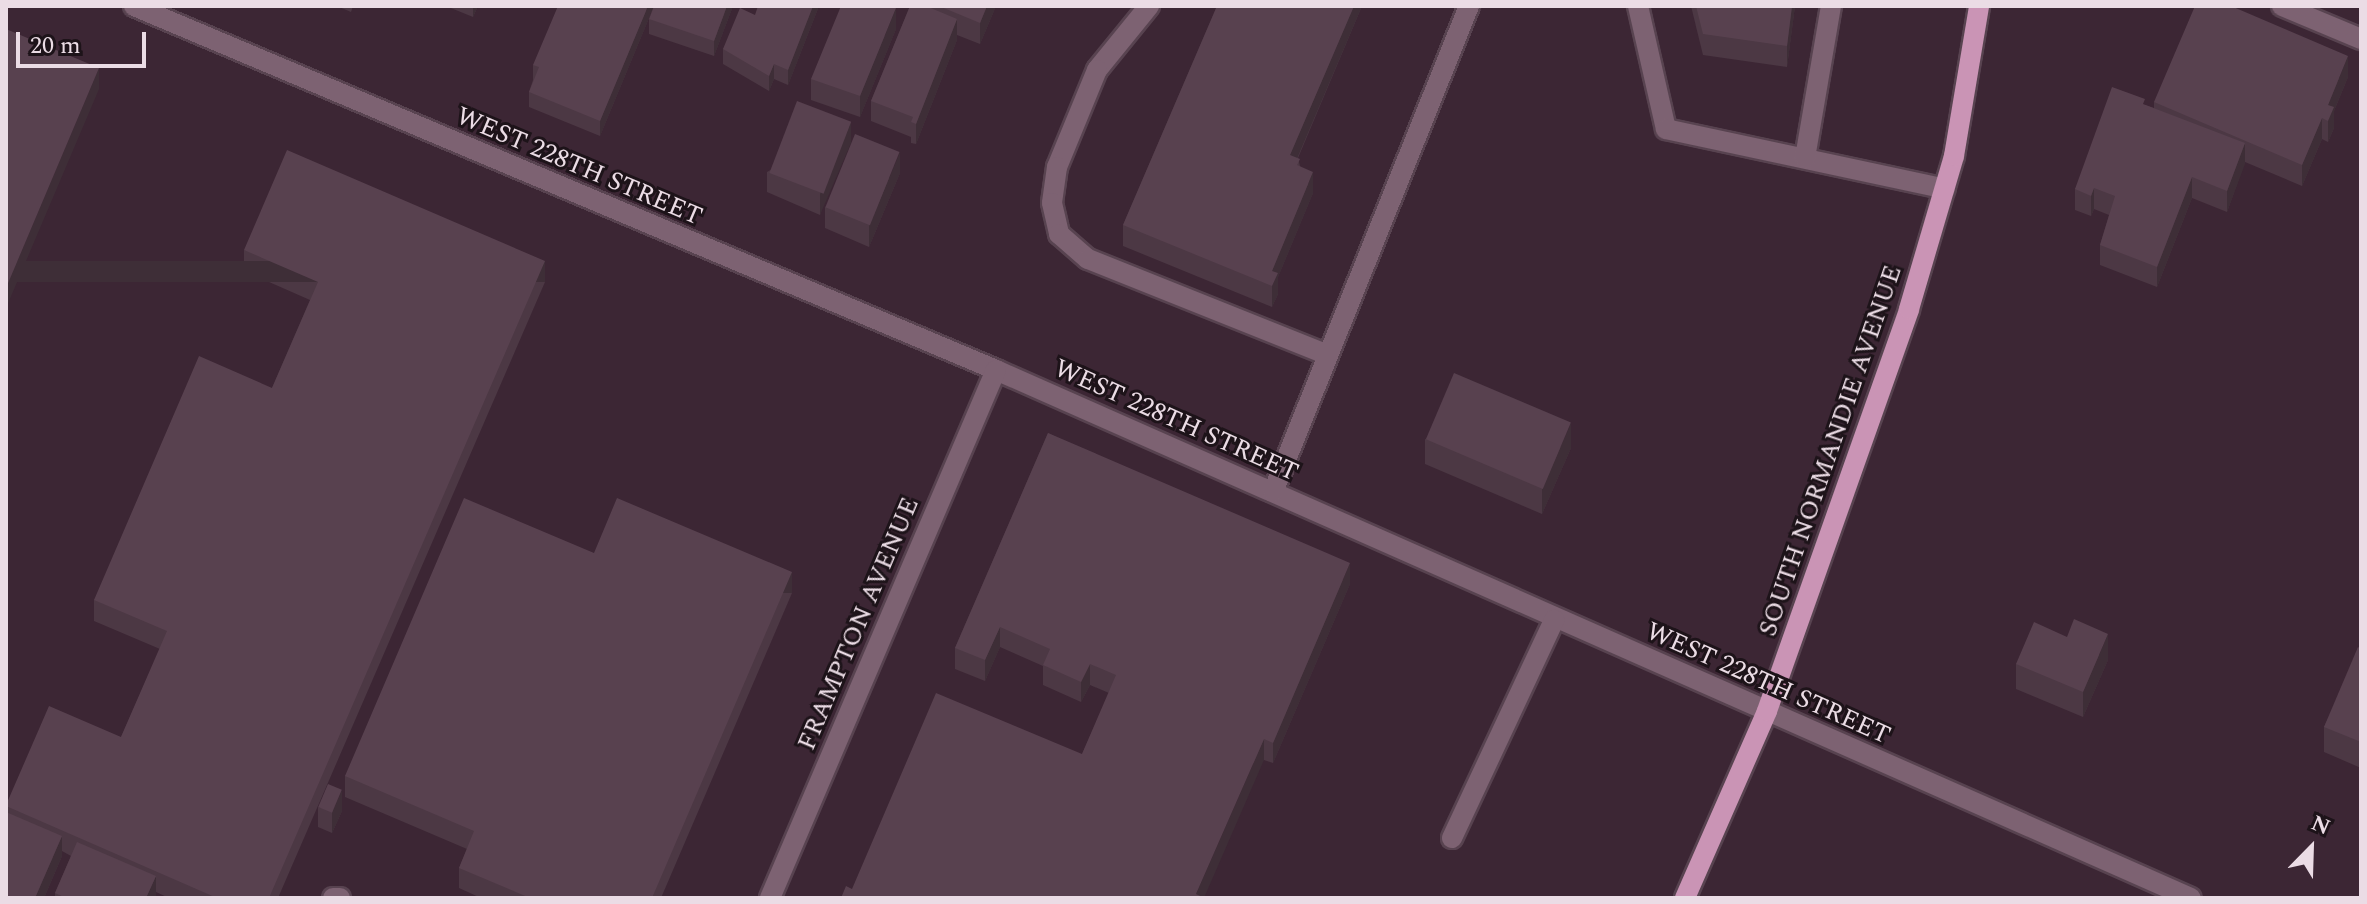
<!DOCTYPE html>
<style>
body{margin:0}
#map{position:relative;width:2367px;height:904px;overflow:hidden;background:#3c2634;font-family:Spectral,serif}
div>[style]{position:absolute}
.roads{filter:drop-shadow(2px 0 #584350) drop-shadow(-2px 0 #584350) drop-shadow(0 2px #584350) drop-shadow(0 -2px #584350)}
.minor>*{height:20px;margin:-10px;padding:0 10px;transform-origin:10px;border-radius:10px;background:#7d6272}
.major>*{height:20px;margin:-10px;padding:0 10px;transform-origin:10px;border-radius:10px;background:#ca94b5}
.wall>*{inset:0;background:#4c3844}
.shaded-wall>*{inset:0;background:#3e2e37;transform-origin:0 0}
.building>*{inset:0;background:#58414f;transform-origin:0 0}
span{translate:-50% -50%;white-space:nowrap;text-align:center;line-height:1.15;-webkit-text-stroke:6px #1d1319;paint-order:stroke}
.street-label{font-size:26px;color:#ebdce5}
.frame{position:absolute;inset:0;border:8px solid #ebdce5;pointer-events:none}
.north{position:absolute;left:2271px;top:808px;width:80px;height:80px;-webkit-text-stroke:6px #1d1319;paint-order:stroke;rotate:23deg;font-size:22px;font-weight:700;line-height:32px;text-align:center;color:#ebdce5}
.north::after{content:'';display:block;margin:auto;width:28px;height:36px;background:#ebdce5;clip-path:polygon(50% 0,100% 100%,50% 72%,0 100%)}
.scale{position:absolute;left:16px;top:32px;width:130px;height:36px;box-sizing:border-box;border:4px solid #ebdce5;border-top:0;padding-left:10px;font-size:24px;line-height:28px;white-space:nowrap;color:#ebdce5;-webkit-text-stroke:6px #1d1319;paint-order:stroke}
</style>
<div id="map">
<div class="roads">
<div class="minor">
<i style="left:134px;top:6px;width:936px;rotate:22.89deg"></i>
<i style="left:996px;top:370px;width:1306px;rotate:23.84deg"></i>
<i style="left:1149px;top:6px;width:82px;rotate:129.1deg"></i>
<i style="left:1097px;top:70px;width:105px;rotate:112.4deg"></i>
<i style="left:1057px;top:167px;width:36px;rotate:98deg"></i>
<i style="left:1052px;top:203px;width:32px;rotate:77deg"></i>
<i style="left:1059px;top:234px;width:38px;rotate:41deg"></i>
<i style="left:1088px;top:259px;width:258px;rotate:21.8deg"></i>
<i style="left:1638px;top:6px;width:126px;rotate:77.2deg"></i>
<i style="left:1666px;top:129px;width:285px;rotate:12.1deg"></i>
<i style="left:2282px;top:6px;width:86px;rotate:22.7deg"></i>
<i style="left:1805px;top:158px;width:154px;rotate:-80.3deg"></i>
<i style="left:1273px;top:492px;width:524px;rotate:-68.04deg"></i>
<i style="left:1452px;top:838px;width:241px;rotate:-64.9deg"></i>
<i style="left:333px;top:898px;width:7px"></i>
<i style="left:770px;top:898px;width:574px;rotate:-66.83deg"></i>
</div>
<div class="major">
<i style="left:1685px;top:898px;width:204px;rotate:-66.3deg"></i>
<i style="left:1767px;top:711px;width:426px;rotate:-70.5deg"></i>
<i style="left:1909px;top:309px;width:159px;rotate:-73.6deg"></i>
<i style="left:1954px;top:156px;width:152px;rotate:-80.5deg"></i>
</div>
</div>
<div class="wall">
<i style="clip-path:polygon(337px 6px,353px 6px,351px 12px)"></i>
<i style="clip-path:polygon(446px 6px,478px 6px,473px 17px)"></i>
<i style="clip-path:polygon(654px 6px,600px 136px,529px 107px,529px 92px,533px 80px,533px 65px)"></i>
<i style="clip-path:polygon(733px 6px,714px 56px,649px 34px,649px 19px)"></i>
<i style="clip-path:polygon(819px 6px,788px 85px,774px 79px,769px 91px,723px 64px,723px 49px,755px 15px)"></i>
<i style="clip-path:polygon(910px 6px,996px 6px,980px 44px,957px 35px,957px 40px,916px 144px,911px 143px,911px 137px,871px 121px,871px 101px)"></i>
<i style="clip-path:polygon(1217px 6px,1362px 6px,1298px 158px,1300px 166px,1313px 193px,1278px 277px,1278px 294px,1272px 307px,1123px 246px,1123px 225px)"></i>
<i style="clip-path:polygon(1691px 6px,1795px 6px,1787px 67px,1703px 55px)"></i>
<i style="clip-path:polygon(896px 29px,860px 117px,811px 100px,811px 79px)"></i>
<i style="clip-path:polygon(2348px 77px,2334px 111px,2334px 128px,2328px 142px,2322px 139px,2302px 186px,2245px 162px,2227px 212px,2192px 198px,2157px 287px,2100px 265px,2100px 245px,2109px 215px,2094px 209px,2091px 216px,2075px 210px,2075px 189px,2145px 105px,2154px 108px,2154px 102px)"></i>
<i style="clip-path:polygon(851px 122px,820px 215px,767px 192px,767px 172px)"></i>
<i style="clip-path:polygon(900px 173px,869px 247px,825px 228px,825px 207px)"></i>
<i style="clip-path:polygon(244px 250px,545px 282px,278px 898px,169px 898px,156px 892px,155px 898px,55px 898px,55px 893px,71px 856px,62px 851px,62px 856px,44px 898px,6px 898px,6px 805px,121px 737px,160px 649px,94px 621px,94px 600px,272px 388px,310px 300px,244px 271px)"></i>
<i style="clip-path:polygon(1048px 433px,1350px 584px,1273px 763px,1264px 760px,852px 889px,1082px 754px,1109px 693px,1090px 685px,1081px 702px,1043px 685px,1043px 666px,1000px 647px,985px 681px,955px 669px,955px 648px)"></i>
<i style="clip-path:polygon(1425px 439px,1571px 448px,1542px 514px,1425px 464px)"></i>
<i style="clip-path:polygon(594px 553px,792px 593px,661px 898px,481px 898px,459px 888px,459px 868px,467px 849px,345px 797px,345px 776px)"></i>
<i style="clip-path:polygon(2067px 637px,2108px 660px,2083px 717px,2016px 689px,2016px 664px)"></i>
<i style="clip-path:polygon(2361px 649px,2361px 768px,2324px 752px,2324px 727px)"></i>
<i style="clip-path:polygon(318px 807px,342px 811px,332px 833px,318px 827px)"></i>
</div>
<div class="shaded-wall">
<i style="clip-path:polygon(473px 6px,478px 6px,473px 17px)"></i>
<i style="clip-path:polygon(648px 6px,654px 6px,600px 136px,600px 121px)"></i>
<i style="clip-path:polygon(727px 6px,733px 6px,714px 56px,714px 41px)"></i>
<i style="clip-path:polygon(813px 6px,819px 6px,788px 85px,788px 70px)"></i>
<i style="clip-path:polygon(987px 6px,996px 6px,980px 44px,980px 23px)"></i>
<i style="clip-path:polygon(1354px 6px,1362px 6px,1290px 175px,1290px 155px)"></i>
<i style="clip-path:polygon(1792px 6px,1795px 6px,1787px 67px,1787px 46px)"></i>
<i style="clip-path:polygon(896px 8px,896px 29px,860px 117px,860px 96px)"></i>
<i style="clip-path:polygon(957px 19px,957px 40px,916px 144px,916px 124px)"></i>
<i style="clip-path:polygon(2348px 56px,2348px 77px,2334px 111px,2334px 128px,2328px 142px,2328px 105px)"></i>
<i style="clip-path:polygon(774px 64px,774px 79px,769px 91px,769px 76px)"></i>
<i style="clip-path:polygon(99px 68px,99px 89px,6px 308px,6px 288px)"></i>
<i style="clip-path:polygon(2322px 118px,2322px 139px,2302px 186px,2302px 165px)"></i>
<i style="clip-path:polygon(851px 122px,851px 143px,820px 215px,820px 194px)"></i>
<i style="clip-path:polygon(2245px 143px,2245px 164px,2227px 212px,2227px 191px)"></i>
<i style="clip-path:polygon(900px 152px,900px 173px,869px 247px,869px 226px)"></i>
<i style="clip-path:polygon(1313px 172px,1313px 193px,1278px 277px,1278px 294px,1272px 307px,1272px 271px)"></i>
<i style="clip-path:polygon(2192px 177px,2192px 198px,2157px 287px,2157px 267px)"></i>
<i style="clip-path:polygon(2094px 188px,2094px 209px,2091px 216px,2091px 196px)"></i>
<i style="left:545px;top:261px;width:21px;height:694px;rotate:90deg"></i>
<i style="clip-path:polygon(1571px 423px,1571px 448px,1542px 514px,1542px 489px)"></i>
<i style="clip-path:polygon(1350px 563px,1350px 584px,1273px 763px,1273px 743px)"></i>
<i style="left:792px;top:572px;width:21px;height:355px;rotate:90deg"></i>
<i style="clip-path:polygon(1000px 627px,1000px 647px,985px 681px,985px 660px)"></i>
<i style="clip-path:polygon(2108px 634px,2108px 660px,2083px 717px,2083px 692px)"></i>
<i style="clip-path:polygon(1090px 664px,1090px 685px,1081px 702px,1081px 682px)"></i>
<i style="clip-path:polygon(1264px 739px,1264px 760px,1204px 898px,1196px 894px)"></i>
<i style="clip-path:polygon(342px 790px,342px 811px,332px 833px,332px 812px)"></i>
<i style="clip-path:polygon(62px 836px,62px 856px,44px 898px,35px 898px)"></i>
<i style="clip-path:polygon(156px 876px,156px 897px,155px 898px,146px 898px)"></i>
</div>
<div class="building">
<i style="clip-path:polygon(558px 6px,648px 6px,600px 121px,529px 92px,539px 67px,533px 65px)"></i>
<i style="clip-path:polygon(654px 6px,727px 6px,714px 41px,649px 19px)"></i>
<i style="clip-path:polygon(758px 6px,813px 6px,788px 70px,774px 64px,769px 76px,723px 49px,740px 8px,755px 15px)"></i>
<i style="clip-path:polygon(841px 6px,864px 6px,869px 8px,870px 6px,892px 6px,896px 8px,860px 96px,811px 79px)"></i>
<i style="clip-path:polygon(910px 6px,926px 6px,957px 19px,916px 124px,911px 122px,913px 117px,871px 101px)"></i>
<i style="clip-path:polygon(939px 6px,987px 6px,980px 23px)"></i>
<i style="clip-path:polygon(1217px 6px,1354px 6px,1290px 155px,1300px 159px,1297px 165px,1313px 172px,1272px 271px,1278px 273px,1272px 286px,1123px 225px)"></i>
<i style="clip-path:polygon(1696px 6px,1792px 6px,1787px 46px,1703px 34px)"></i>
<i style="clip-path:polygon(2195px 6px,2231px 6px,2348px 56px,2328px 105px,2334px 107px,2328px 121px,2322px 118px,2302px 165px,2154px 102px)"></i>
<i style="clip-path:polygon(6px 29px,99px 68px,6px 288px)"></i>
<i style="clip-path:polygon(2112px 87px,2145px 99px,2143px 104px,2245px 143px,2227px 191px,2192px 177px,2157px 267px,2100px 245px,2115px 196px,2094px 188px,2091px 196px,2075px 189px)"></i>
<i style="left:797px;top:101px;width:58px;height:77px;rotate:21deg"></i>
<i style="left:855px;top:134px;width:48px;height:79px;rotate:22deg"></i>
<i style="clip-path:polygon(287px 150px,545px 261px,269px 898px,217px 898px,6px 806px,6px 805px,49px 706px,121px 737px,167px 631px,94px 600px,199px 356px,272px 388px,318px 282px,244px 250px)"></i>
<i style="left:1454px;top:373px;width:127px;height:72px;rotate:23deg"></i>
<i style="clip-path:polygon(1048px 433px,1350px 563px,1273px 743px,1264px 739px,1196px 894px,1205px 898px,841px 898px,846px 886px,852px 889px,936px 693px,1082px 754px,1116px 675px,1090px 664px,1081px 682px,1043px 665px,1050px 649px,1000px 627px,985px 660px,955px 648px)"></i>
<i style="clip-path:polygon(464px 498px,594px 553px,617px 498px,792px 572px,652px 898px,530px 898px,459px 868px,474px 831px,345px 776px)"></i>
<i style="clip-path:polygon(2074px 619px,2108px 634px,2083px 692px,2016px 664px,2034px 622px,2067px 637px)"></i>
<i style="clip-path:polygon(2358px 647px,2361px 649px,2361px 742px,2324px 727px)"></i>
<i style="left:328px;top:784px;width:15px;height:25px;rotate:23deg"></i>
<i style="clip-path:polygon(6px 812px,62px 836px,35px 898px,6px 898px)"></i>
<i style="clip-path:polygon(77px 842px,156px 876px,146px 898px,66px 898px,55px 893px)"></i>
</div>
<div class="street-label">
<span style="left:579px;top:167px;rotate:23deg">WEST 228TH STREET</span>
<span style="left:1176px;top:421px;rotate:24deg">WEST 228TH STREET</span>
<span style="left:1831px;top:451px;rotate:-71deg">SOUTH NORMANDIE AVENUE</span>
<span style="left:859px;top:624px;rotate:-67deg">FRAMPTON AVENUE</span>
<span style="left:1768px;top:684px;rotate:24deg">WEST 228TH STREET</span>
</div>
<div class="frame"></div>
<div class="north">N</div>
<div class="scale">20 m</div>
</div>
